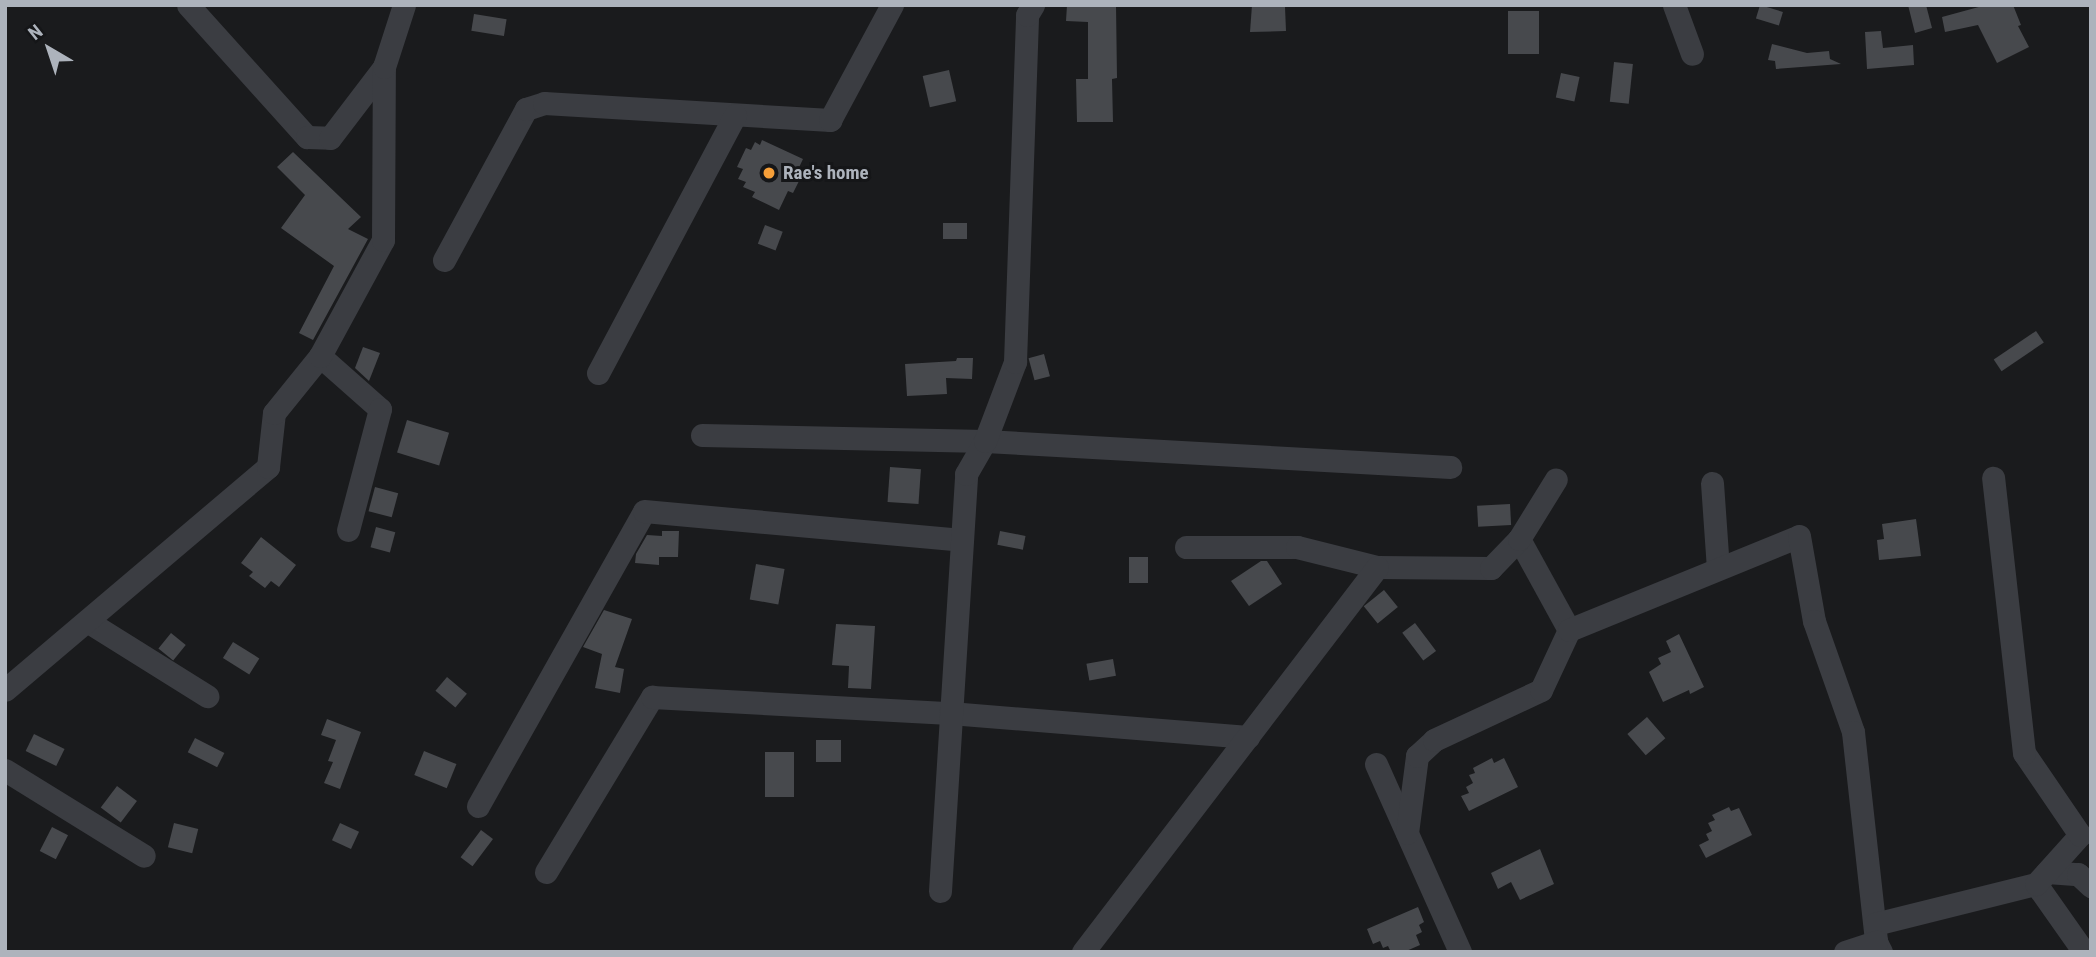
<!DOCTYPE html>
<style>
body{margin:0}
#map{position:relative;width:2096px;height:957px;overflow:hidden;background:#1a1b1d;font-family:"Roboto Condensed",sans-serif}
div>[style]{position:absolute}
.building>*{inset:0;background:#47494d;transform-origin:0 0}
.street>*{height:23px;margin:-11.5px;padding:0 11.5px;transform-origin:11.5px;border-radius:11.5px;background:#3b3d42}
.dots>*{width:19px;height:19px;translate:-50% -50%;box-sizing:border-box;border:4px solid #151618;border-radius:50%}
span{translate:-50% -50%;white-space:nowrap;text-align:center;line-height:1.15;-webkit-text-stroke:6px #151618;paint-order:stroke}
.poi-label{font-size:19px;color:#adb3bc;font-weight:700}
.left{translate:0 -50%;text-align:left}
.frame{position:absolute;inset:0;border:7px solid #adb3bc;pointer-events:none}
.north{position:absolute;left:14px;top:14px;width:70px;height:70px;-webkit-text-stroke:5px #151618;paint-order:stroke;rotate:321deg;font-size:19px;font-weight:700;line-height:28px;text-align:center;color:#adb3bc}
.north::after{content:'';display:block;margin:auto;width:24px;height:32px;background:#adb3bc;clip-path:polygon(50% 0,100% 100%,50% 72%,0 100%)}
</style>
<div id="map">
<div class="building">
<i style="clip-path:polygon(1067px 5px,1116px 5px,1117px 78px,1112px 79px,1113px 122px,1077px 122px,1076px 79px,1088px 79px,1088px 22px,1066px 21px)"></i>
<i style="clip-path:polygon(1252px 5px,1285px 7px,1286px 31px,1250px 32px)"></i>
<i style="left:1760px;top:5px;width:24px;height:14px;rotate:17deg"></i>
<i style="clip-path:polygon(1908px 5px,1926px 5px,1932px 28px,1915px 33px)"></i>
<i style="clip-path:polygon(1986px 5px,2013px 5px,2021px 25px,2018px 26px,2029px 47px,1997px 63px,1978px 25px,1945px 32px,1942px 17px)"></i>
<i style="left:1508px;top:11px;width:31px;height:43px"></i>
<i style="left:474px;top:14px;width:33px;height:17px;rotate:9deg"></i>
<i style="clip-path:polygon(1881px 31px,1883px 48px,1913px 45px,1914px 65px,1867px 69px,1865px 32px)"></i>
<i style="clip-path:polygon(1772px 44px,1807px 53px,1829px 51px,1830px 59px,1841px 64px,1776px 69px,1775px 61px,1768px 60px)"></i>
<i style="left:1614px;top:62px;width:19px;height:40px;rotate:6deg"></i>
<i style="left:949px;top:70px;width:32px;height:27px;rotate:77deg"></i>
<i style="left:1561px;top:73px;width:19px;height:25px;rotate:12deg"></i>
<i style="clip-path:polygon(762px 140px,803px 159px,795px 176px,800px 179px,793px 193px,788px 191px,779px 210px,752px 197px,755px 192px,743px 187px,746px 182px,738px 179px,743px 169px,737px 167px,746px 148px,751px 150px,755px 142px,760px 145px)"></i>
<i style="clip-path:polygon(293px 152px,361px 217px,348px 229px,368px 239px,313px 340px,299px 333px,334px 266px,281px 228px,305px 195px,277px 167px)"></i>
<i style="left:943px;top:223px;width:24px;height:16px"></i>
<i style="left:765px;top:225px;width:19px;height:20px;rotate:21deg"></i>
<i style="left:2036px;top:331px;width:14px;height:51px;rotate:56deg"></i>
<i style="clip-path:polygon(363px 347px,380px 353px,369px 381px,355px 368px)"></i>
<i style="left:1044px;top:354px;width:23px;height:16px;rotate:75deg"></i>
<i style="clip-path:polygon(957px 358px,973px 358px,972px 379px,946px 378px,947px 394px,907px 396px,905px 364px,956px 361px)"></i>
<i style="left:407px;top:420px;width:44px;height:34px;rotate:17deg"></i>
<i style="left:890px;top:467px;width:31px;height:35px;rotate:4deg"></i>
<i style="left:375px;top:487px;width:24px;height:25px;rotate:15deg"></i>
<i style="left:1510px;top:504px;width:21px;height:33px;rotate:87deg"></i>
<i style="clip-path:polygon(1916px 519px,1921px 556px,1879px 560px,1877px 540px,1884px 539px,1882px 524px)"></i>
<i style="left:376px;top:527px;width:20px;height:21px;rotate:15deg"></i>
<i style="clip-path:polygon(662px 531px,679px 531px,678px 557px,659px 557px,659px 565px,635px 563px,636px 554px,647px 535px,662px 536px)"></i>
<i style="left:1000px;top:531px;width:26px;height:14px;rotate:11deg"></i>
<i style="clip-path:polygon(261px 537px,296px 565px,279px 587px,271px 581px,265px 588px,249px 576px,253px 572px,241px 563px)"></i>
<i style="left:1148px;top:557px;width:26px;height:19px;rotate:90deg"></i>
<i style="clip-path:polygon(1261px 561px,1267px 561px,1282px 584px,1249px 606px,1231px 581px)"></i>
<i style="left:756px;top:564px;width:29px;height:36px;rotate:10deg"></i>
<i style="left:1384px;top:590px;width:22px;height:26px;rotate:51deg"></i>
<i style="clip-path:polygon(604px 610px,632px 619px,615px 667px,624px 669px,620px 693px,595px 688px,602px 654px,583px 647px)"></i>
<i style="left:1415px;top:623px;width:35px;height:16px;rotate:53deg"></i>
<i style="clip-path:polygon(836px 624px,875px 626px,871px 689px,848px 688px,849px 666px,832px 665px)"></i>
<i style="left:171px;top:633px;width:19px;height:20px;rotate:39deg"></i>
<i style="clip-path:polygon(1679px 634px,1704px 687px,1690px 694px,1689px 690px,1663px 702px,1649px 672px,1661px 664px,1658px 658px,1671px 652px,1666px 641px)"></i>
<i style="left:233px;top:642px;width:31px;height:19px;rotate:32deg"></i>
<i style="left:1113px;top:659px;width:17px;height:27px;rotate:80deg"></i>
<i style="left:447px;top:677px;width:26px;height:18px;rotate:40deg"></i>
<i style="left:1647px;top:717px;width:28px;height:26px;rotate:49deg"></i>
<i style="clip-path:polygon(327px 719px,361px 732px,340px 789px,324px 783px,333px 762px,328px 761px,336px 740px,321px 735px)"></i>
<i style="left:34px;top:734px;width:34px;height:19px;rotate:26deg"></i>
<i style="left:195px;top:738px;width:33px;height:16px;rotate:27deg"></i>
<i style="left:816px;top:740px;width:25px;height:22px"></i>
<i style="left:424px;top:751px;width:35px;height:26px;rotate:22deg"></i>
<i style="left:765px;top:752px;width:29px;height:45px"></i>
<i style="clip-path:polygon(1492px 758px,1494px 763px,1504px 758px,1518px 787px,1469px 811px,1461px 796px,1469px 793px,1466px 787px,1473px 783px,1469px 775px,1475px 773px,1473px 768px)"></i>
<i style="left:117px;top:786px;width:25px;height:27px;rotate:37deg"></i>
<i style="clip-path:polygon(1729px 807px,1731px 811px,1739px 808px,1752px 835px,1706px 858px,1699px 845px,1709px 840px,1706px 834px,1712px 831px,1708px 823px,1715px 820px,1712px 815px)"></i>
<i style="left:174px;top:823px;width:25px;height:25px;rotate:14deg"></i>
<i style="left:340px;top:823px;width:21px;height:19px;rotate:25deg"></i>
<i style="left:52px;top:827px;width:18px;height:27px;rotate:27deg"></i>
<i style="left:481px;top:830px;width:15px;height:34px;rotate:37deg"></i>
<i style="clip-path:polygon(1540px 849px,1554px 884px,1520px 900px,1511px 882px,1498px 889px,1491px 873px)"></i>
<i style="clip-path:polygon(1418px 907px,1424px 922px,1419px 925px,1422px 932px,1416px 935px,1420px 945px,1404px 952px,1391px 952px,1388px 946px,1383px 948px,1380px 941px,1373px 944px,1367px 929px)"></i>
</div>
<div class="street">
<i style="left:188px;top:5px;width:178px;rotate:48deg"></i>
<i style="left:307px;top:137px;width:23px;rotate:2deg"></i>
<i style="left:330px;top:138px;width:89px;rotate:-52.7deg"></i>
<i style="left:1674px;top:5px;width:52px;rotate:69.8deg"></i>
<i style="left:444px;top:260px;width:172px;rotate:-61.5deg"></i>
<i style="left:526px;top:109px;width:19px;rotate:-18deg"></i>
<i style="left:544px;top:103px;width:287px;rotate:3.4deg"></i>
<i style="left:830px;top:120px;width:131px;rotate:-61.7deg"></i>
<i style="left:320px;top:356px;width:80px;rotate:41.5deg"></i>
<i style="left:380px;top:409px;width:125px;rotate:104.8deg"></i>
<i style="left:598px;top:373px;width:292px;rotate:-62deg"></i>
<i style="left:702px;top:435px;width:283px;rotate:1.2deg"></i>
<i style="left:985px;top:441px;width:466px;rotate:3.2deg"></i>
<i style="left:1712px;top:483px;width:86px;rotate:86deg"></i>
<i style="left:1519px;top:539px;width:104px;rotate:61.2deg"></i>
<i style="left:1186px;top:547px;width:111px"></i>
<i style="left:1297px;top:547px;width:82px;rotate:14deg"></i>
<i style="left:1377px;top:567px;width:114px;rotate:0.5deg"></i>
<i style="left:1491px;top:568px;width:40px;rotate:-46deg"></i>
<i style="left:1519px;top:539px;width:70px;rotate:-58.3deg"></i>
<i style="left:87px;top:621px;width:142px;rotate:32deg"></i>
<i style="left:5px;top:690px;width:345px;rotate:-40.3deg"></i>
<i style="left:268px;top:467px;width:54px;rotate:-83.7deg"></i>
<i style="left:274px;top:413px;width:73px;rotate:-51.1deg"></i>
<i style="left:320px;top:356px;width:132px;rotate:-61.5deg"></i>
<i style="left:383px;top:240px;width:173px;rotate:-89.7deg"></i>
<i style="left:384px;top:67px;width:65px;rotate:-72.1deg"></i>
<i style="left:1376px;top:764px;width:206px;rotate:65.9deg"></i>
<i style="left:5px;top:770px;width:163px;rotate:31.7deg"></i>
<i style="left:478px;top:806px;width:338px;rotate:-60.6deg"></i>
<i style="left:644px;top:511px;width:319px;rotate:5.2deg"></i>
<i style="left:1407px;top:833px;width:78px;rotate:-82.6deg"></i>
<i style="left:1417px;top:756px;width:23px;rotate:-43deg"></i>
<i style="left:1434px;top:740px;width:118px;rotate:-25deg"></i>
<i style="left:1541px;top:690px;width:66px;rotate:-65deg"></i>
<i style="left:1569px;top:630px;width:248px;rotate:-22.2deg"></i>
<i style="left:1799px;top:536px;width:86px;rotate:80deg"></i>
<i style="left:1814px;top:621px;width:118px;rotate:70.6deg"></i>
<i style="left:1853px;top:732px;width:211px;rotate:83.7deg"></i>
<i style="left:1876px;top:942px;width:11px;rotate:63deg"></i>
<i style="left:546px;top:872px;width:205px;rotate:-58.8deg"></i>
<i style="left:652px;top:697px;width:298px;rotate:3.1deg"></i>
<i style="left:950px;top:713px;width:299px;rotate:4.6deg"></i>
<i style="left:2047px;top:872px;width:31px;rotate:4deg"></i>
<i style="left:2078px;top:874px;width:18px;rotate:43deg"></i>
<i style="left:2036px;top:884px;width:83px;rotate:54.8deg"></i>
<i style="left:940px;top:891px;width:418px;rotate:-86.4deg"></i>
<i style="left:966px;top:474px;width:38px;rotate:-60deg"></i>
<i style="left:985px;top:441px;width:85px;rotate:-69.2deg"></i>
<i style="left:1015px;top:362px;width:347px;rotate:-88deg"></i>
<i style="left:1027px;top:15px;width:12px;rotate:-59deg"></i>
<i style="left:1875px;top:924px;width:166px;rotate:-14deg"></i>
<i style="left:2036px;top:884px;width:66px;rotate:-48.1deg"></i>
<i style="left:2080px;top:835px;width:99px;rotate:-124.3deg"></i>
<i style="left:2024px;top:753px;width:277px;rotate:-96.4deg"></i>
<i style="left:1083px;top:952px;width:484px;rotate:-52.6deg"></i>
<i style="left:1845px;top:952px;width:33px;rotate:-18deg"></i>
</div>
<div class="dots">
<i style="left:769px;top:173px;background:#f69f39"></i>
</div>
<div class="poi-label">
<span class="left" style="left:783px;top:173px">Rae's home</span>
</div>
<div class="frame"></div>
<div class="north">N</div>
</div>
